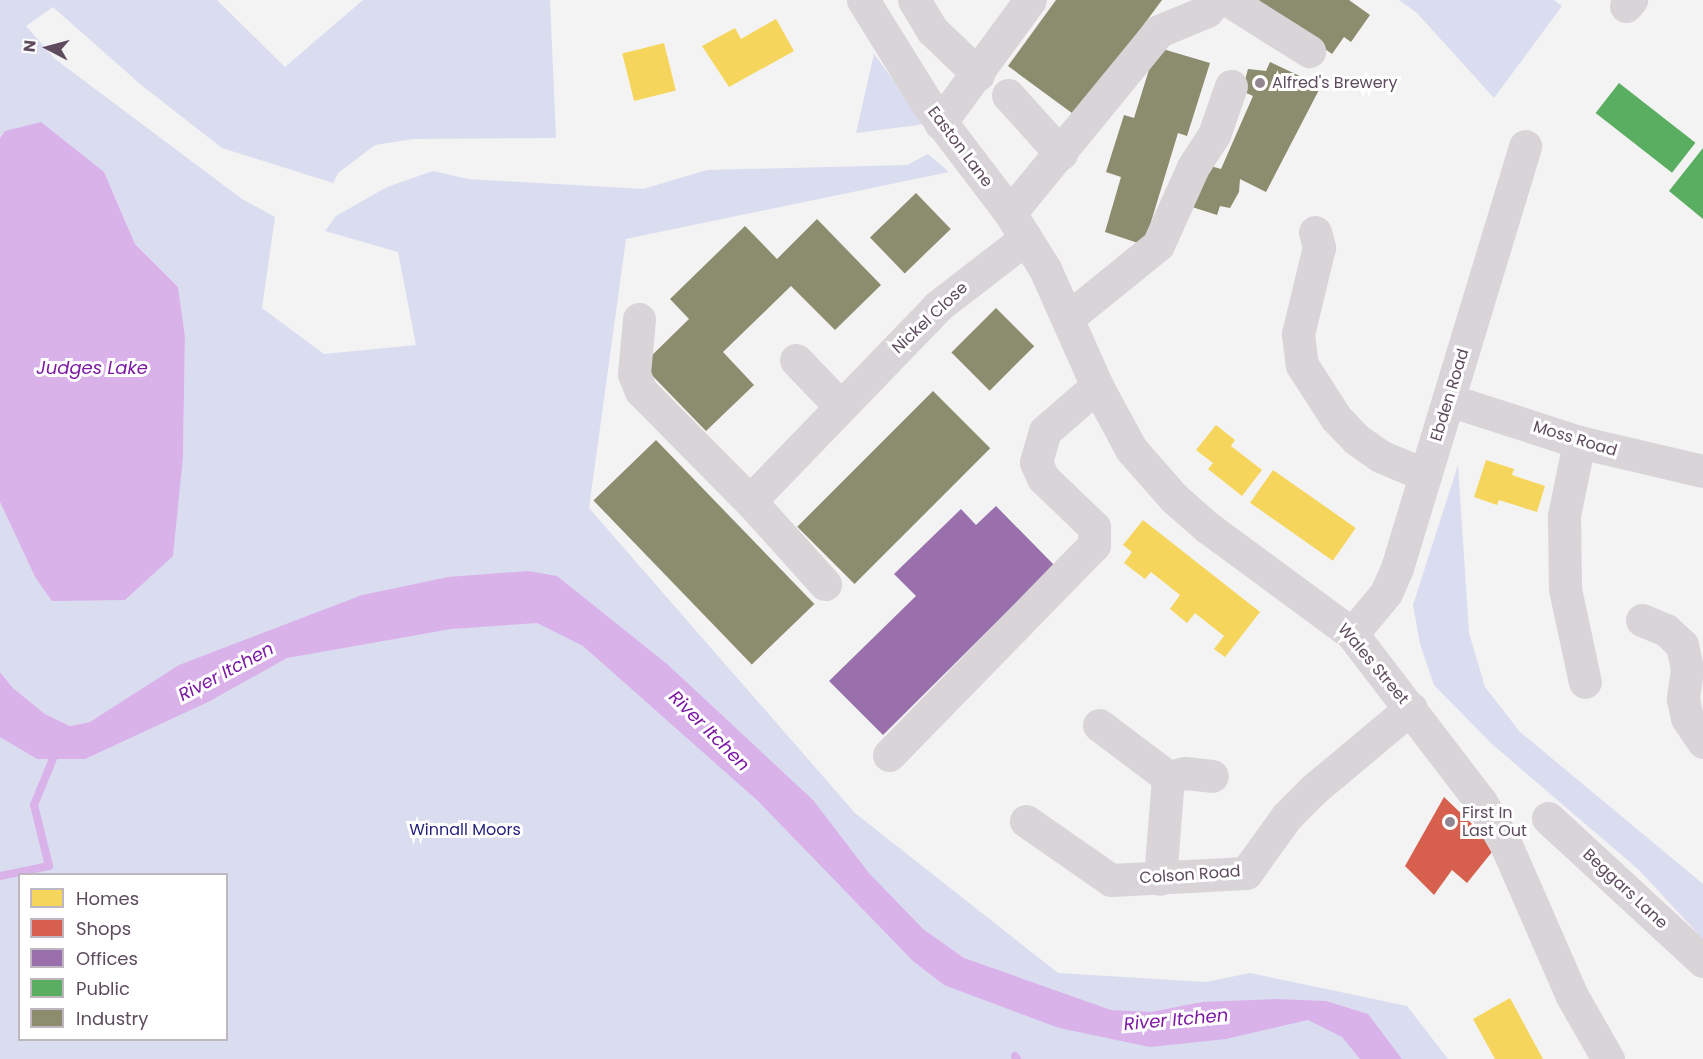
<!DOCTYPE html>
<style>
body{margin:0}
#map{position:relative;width:1703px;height:1059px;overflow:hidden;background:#f3f3f3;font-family:Poppins,sans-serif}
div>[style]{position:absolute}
.green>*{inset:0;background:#dadcf0}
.water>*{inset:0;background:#dab2ea}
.homes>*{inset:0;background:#f6d55c;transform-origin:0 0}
.shops>*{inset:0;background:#d6604d}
.offices>*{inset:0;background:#9970ab}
.public>*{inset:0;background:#5aae61;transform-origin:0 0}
.industry>*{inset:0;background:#8c8c6e;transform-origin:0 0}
.stream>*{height:8px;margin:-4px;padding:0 4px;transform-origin:4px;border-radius:4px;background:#dab2ea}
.minor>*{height:33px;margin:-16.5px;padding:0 16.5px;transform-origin:16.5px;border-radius:16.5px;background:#d8d4d8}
.dots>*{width:16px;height:16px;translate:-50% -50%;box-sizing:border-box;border:3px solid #fff;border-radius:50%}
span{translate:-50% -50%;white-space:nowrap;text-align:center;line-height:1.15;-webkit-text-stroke:6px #fff;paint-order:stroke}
.poi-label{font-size:16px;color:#5e4b5e}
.left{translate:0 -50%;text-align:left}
.street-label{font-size:16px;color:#5e4b5e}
.park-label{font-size:16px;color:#201f7c}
.water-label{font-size:18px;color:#7d18a5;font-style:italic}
.legend{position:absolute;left:18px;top:873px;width:210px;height:168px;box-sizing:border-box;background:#fff;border:2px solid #bfb7bf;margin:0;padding:8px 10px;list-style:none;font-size:18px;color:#5e4b5e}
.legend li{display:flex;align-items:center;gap:12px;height:30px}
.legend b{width:30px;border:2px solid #bfb7bf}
.north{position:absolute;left:18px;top:18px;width:60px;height:60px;-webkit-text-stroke:4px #fff;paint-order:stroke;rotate:276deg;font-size:16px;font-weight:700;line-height:24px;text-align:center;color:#5e4b5e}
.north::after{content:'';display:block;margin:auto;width:21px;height:27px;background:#5e4b5e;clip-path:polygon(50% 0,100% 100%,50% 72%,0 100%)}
</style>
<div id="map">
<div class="green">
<i style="clip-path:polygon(evenodd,0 0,217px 0,285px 67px,363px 0,550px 0,556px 138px,413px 139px,375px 145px,338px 173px,333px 183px,222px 148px,140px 84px,53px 7px,26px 26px,55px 59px,242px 199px,275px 217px,262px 308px,324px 354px,416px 345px,398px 252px,325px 231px,336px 216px,387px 187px,433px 171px,468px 179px,643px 189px,707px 170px,907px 165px,928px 154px,949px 172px,626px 239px,589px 508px,855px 813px,1058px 973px,1206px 982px,1250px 973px,1407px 1006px,1448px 1059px,0 1059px,0 699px,99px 738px,179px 666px,117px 708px,90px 722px,70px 726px,45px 714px,13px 688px,0 672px,0 502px,35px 577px,183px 457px,185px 336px,178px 287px,135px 244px,104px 172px,5px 131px,0 138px,0 0,20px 874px,226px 874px,226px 1040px,20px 1040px,20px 874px)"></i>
<i style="clip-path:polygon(1399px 0,1554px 0,1562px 6px,1494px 98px,1417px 13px)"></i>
<i style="clip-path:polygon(874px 54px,926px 124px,856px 133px)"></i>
<i style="clip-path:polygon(1458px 465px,1469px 633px,1485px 687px,1520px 732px,1703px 884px,1703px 939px,1639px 870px,1493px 745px,1434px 685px,1420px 644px,1413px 605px)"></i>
</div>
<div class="water">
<i style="clip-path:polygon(41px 122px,104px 172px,135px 244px,178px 287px,185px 336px,183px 457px,173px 556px,125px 600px,52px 601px,35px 577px,0 502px,0 138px,5px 131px)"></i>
<i style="clip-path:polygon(528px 571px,557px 576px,667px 664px,813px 800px,869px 873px,923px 929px,964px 958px,1111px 1010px,1151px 1012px,1202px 1002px,1276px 999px,1326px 1001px,1368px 1014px,1402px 1059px,1360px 1059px,1342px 1037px,1308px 1020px,1226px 1039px,1150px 1047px,1059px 1028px,944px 985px,913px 961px,758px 801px,583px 646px,537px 623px,451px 629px,287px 658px,208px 702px,85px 759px,37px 759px,0 737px,0 672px,13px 688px,45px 714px,70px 726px,90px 722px,179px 665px,362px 595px,448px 577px)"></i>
</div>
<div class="homes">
<i style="clip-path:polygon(776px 19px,794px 51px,729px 87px,702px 46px,735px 28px,741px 39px)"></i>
<i style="left:664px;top:43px;width:49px;height:43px;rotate:76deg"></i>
<i style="clip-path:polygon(1216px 425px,1235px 440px,1231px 446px,1262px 470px,1242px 496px,1208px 469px,1213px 463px,1196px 450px)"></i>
<i style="clip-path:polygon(1486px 460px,1514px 469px,1512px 475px,1545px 486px,1537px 512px,1499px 500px,1497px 505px,1474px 497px)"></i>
<i style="left:1273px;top:470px;width:101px;height:40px;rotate:35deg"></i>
<i style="clip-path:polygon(1143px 520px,1260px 612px,1225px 657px,1214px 649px,1224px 636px,1195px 613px,1187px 623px,1170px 609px,1180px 595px,1151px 572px,1145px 579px,1124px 563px,1132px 552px,1123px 545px)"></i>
<i style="clip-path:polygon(1510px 998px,1543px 1059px,1495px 1059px,1473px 1019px)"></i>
</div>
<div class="shops">
<i style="clip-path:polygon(1444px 797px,1496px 847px,1467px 883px,1452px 870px,1434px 895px,1405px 866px)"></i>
</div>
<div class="offices">
<i style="clip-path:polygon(996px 506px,1054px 565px,883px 735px,829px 681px,916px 596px,894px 574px,961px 509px,976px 525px)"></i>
</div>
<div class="public">
<i style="left:1619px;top:83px;width:97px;height:38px;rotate:38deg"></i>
<i style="clip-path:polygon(1703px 148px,1703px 219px,1669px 191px)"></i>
</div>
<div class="industry">
<i style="clip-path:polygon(1056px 0,1162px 0,1076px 116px,1008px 66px)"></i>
<i style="clip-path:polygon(1258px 0,1349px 0,1370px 15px,1351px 42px,1344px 37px,1332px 54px)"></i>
<i style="clip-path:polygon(1156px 47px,1210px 63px,1187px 136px,1178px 133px,1144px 245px,1105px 232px,1121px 177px,1106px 172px,1124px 115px,1134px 118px)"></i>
<i style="clip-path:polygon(1270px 62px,1321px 86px,1266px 192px,1240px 179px,1239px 192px,1230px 208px,1220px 206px,1217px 215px,1189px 206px,1207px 165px,1221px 169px,1253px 96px,1242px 91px,1248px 69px,1266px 71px)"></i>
<i style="left:916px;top:193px;width:50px;height:64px;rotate:46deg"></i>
<i style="clip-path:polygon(817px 219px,881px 285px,835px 330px,791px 286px,723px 352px,754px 385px,706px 431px,642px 365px,689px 319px,670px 299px,745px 226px,777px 259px)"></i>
<i style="left:996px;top:308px;width:54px;height:63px;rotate:45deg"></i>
<i style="left:933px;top:391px;width:81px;height:192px;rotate:45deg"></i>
<i style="left:656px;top:440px;width:228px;height:87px;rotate:46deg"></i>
</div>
<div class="stream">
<i style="left:0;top:876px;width:50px;rotate:-11.5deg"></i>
<i style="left:49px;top:866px;width:63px;rotate:-103.8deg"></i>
<i style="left:34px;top:805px;width:61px;rotate:-67.7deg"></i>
<i style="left:1015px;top:1056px;width:4px;rotate:56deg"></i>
</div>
<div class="minor">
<i style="left:863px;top:0;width:123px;rotate:58.2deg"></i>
<i style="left:928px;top:105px;width:136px;rotate:52.8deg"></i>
<i style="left:1010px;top:213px;width:66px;rotate:58deg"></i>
<i style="left:1045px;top:269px;width:128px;rotate:66deg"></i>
<i style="left:1097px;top:386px;width:72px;rotate:61.6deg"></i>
<i style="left:1131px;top:449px;width:65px;rotate:48.7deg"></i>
<i style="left:1174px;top:498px;width:44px;rotate:41.3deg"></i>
<i style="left:1207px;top:527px;width:180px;rotate:36.4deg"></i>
<i style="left:1352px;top:634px;width:212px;rotate:52.5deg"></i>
<i style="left:1481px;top:802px;width:50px;rotate:59.8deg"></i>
<i style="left:1506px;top:845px;width:165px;rotate:66.4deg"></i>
<i style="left:1572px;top:996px;width:73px;rotate:60.3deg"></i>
<i style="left:914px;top:0;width:35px;rotate:59deg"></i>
<i style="left:932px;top:30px;width:64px;rotate:43.7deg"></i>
<i style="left:1228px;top:0;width:96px;rotate:32.2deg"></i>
<i style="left:1626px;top:6px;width:8px;rotate:-50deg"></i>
<i style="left:1008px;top:95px;width:79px;rotate:48.1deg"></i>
<i style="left:940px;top:123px;width:152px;rotate:-53.8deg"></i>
<i style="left:1010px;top:213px;width:235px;rotate:-50.7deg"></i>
<i style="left:1159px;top:31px;width:52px;rotate:-22.6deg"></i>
<i style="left:1207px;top:11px;width:14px;rotate:-51deg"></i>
<i style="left:1315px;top:232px;width:16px;rotate:75deg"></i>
<i style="left:1319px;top:247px;width:89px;rotate:103.6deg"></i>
<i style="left:1298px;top:334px;width:31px;rotate:83deg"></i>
<i style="left:1302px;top:365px;width:63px;rotate:57.3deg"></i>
<i style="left:1336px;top:418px;width:29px;rotate:46deg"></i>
<i style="left:1356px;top:439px;width:29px;rotate:35deg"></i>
<i style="left:1380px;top:456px;width:49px;rotate:22.9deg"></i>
<i style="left:1069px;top:317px;width:114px;rotate:-39deg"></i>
<i style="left:1158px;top:245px;width:85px;rotate:-65.8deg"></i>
<i style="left:1193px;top:167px;width:38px;rotate:-57deg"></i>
<i style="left:1214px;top:135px;width:52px;rotate:-70.9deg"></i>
<i style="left:639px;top:319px;width:55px;rotate:95.2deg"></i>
<i style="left:634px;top:374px;width:18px;rotate:68deg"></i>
<i style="left:641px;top:391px;width:155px;rotate:45.3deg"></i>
<i style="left:750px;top:501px;width:112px;rotate:47.9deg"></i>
<i style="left:796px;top:360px;width:64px;rotate:46.3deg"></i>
<i style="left:1449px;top:400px;width:137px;rotate:17.9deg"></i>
<i style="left:1579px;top:442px;width:127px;rotate:13.2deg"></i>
<i style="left:1579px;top:442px;width:76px;rotate:101.5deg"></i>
<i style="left:1564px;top:516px;width:73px;rotate:89.2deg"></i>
<i style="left:1565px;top:589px;width:95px;rotate:77.9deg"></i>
<i style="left:750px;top:501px;width:271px;rotate:-46deg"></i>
<i style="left:938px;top:306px;width:111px;rotate:-37.7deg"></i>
<i style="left:1642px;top:620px;width:26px;rotate:23deg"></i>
<i style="left:1666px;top:630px;width:22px;rotate:43deg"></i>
<i style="left:1682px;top:645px;width:25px;rotate:78deg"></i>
<i style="left:1687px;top:669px;width:30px;rotate:98deg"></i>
<i style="left:1683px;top:699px;width:19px;rotate:78deg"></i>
<i style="left:1687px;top:718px;width:29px;rotate:56deg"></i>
<i style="left:1352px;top:634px;width:53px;rotate:-50.3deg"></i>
<i style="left:1386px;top:593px;width:27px;rotate:-66deg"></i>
<i style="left:1397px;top:568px;width:441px;rotate:-73.1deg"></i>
<i style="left:1099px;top:725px;width:86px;rotate:37deg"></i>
<i style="left:1168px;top:777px;width:102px;rotate:94.5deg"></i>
<i style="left:889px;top:755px;width:293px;rotate:-45.7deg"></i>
<i style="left:1094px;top:545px;width:18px;rotate:-90deg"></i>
<i style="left:1094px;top:527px;width:71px;rotate:-136.1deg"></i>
<i style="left:1043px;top:478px;width:17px;rotate:-114deg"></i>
<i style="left:1036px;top:462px;width:32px;rotate:-74deg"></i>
<i style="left:1045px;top:431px;width:69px;rotate:-40.9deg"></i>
<i style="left:1168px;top:777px;width:17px;rotate:-13deg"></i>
<i style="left:1185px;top:773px;width:27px;rotate:6deg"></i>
<i style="left:1548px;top:818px;width:211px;rotate:42.7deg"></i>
<i style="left:1026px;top:821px;width:103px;rotate:34.8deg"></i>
<i style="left:1111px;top:880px;width:135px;rotate:-3deg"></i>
<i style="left:1246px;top:873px;width:70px;rotate:-54.3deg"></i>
<i style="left:1287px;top:816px;width:38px;rotate:-45deg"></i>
<i style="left:1314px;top:789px;width:126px;rotate:-39.9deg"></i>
</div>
<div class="dots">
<i style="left:1260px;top:83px;background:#928692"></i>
<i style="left:1450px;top:822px;background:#928692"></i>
</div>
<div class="poi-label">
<span class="left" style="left:1272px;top:83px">Alfred's Brewery</span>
<span class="left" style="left:1462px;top:822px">First In<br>Last Out</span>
</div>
<div class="street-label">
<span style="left:960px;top:147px;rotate:53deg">Easton Lane</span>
<span style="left:930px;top:318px;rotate:-43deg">Nickel Close</span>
<span style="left:1450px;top:395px;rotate:-73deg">Ebden Road</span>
<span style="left:1575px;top:439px;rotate:17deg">Moss Road</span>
<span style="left:1373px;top:664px;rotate:50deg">Wales Street</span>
<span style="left:1190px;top:875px;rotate:-4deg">Colson Road</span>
<span style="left:1625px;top:889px;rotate:43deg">Beggars Lane</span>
</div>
<div class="park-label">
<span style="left:465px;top:830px">Winnall Moors</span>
</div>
<div class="water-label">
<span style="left:92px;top:368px">Judges Lake</span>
<span style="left:226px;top:672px;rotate:-28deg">River Itchen</span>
<span style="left:709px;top:731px;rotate:45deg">River Itchen</span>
<span style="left:1176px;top:1020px;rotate:-5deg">River Itchen</span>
</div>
<ul class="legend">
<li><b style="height:16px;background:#f6d55c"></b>Homes</li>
<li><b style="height:16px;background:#d6604d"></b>Shops</li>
<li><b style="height:16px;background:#9970ab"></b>Offices</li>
<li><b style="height:16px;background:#5aae61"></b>Public</li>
<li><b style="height:16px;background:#8c8c6e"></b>Industry</li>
</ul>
<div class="north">N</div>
</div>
